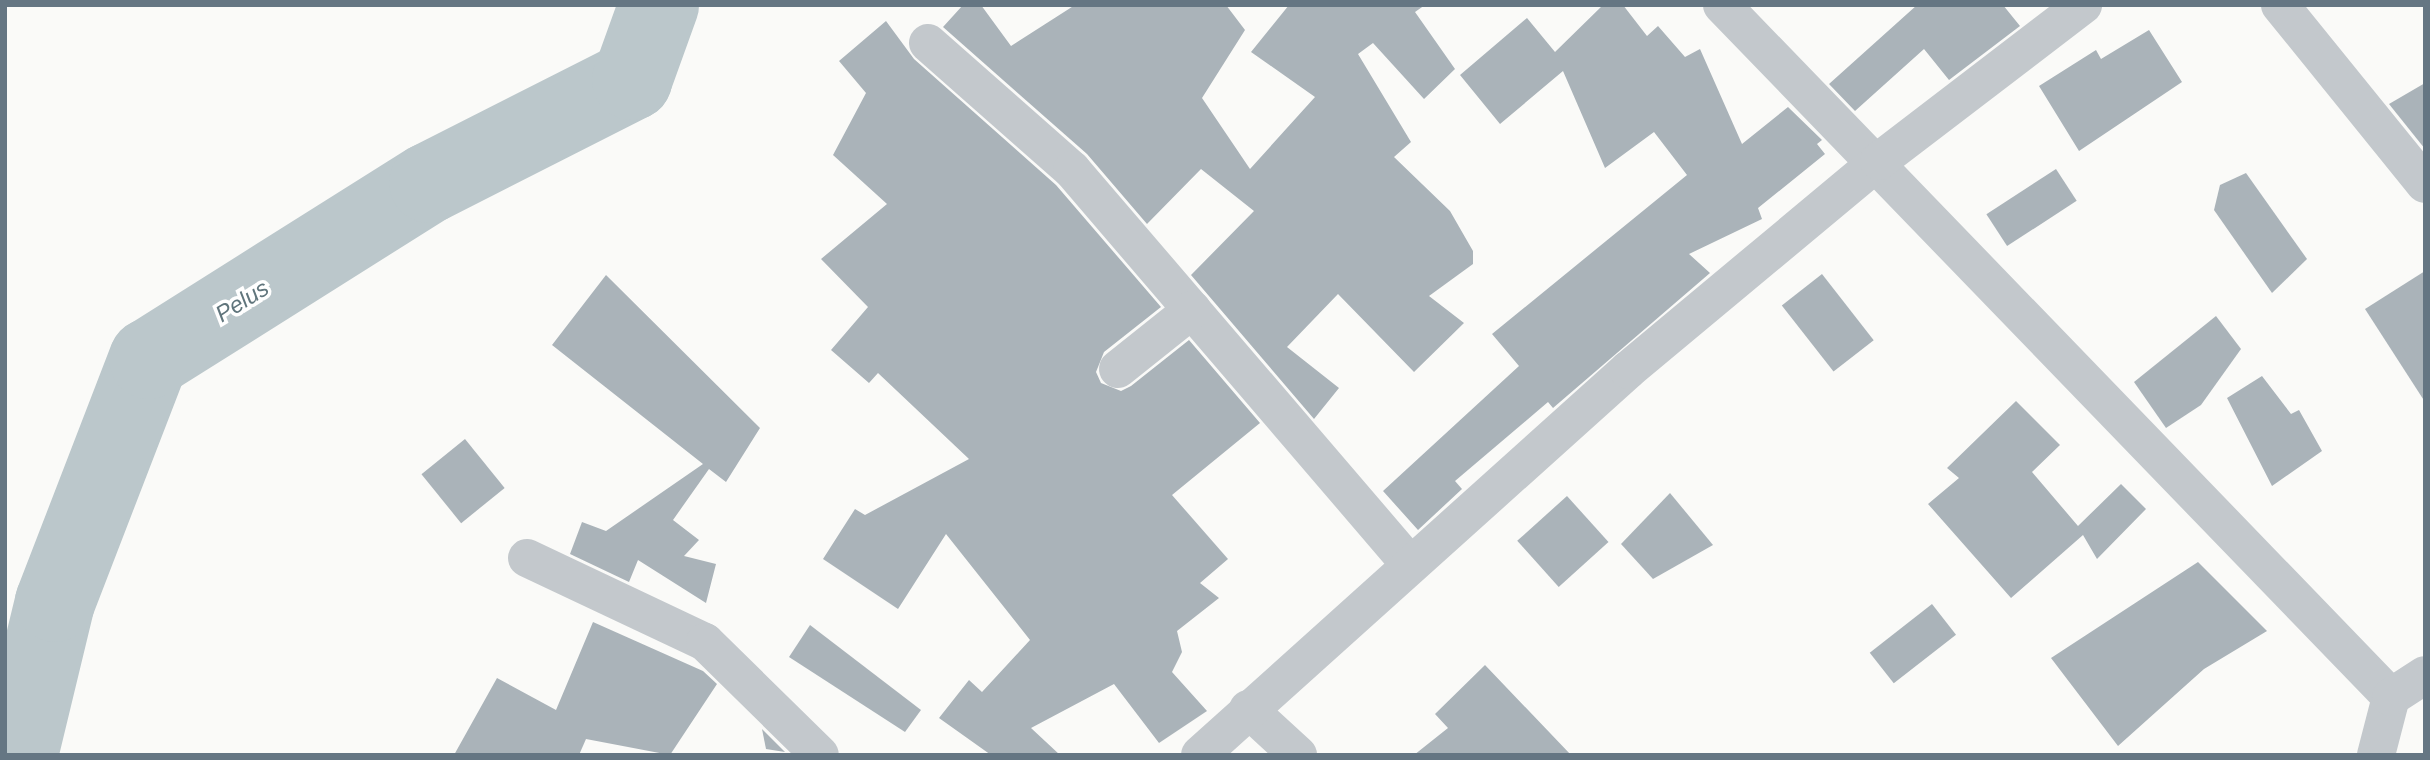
<!DOCTYPE html>
<style>
body{margin:0}
#map{position:relative;width:2430px;height:760px;overflow:hidden;background:#fafaf8;font-family:Arial,sans-serif}
div>[style]{position:absolute}
.river>*{height:80px;margin:-40px;padding:0 40px;transform-origin:40px;border-radius:40px;background:#bbc7cb}
.building>*{inset:0;background:#aab3b9;transform-origin:0 0}
.minor>*{height:38px;margin:-19px;padding:0 19px;transform-origin:19px;border-radius:19px;background:#c3c8cc}
span{translate:-50% -50%;white-space:nowrap;text-align:center;line-height:1.15;-webkit-text-stroke:7px #fff;paint-order:stroke}
.water-label{font-size:23px;color:#60757c;font-style:italic}
.frame{position:absolute;inset:0;border:7px solid #657683;pointer-events:none}
</style>
<div id="map">
<div class="river">
<i style="left:18px;top:755px;width:157px;rotate:-76.4deg"></i>
<i style="left:55px;top:602px;width:261px;rotate:-68.9deg"></i>
<i style="left:149px;top:359px;width:331px;rotate:-32.2deg"></i>
<i style="left:429px;top:183px;width:228px;rotate:-26.9deg"></i>
<i style="left:632px;top:80px;width:80px;rotate:-70.2deg"></i>
</div>
<div class="building">
<i style="clip-path:polygon(963px 5px,981px 5px,1011px 46px,1075px 5px,1226px 5px,1245px 30px,1202px 98px,1250px 169px,1315px 97px,1251px 52px,1289px 5px,1425px 5px,1415px 12px,1455px 69px,1424px 99px,1373px 43px,1358px 54px,1411px 142px,1394px 157px,1450px 211px,1473px 251px,1473px 264px,1429px 296px,1464px 323px,1414px 372px,1338px 294px,1287px 347px,1339px 388px,1314px 419px,1191px 275px,1254px 211px,1201px 169px,1147px 224px,1087px 154px,943px 27px)"></i>
<i style="clip-path:polygon(1603px 5px,1623px 5px,1647px 36px,1658px 26px,1685px 57px,1700px 49px,1742px 144px,1788px 107px,1822px 140px,1817px 144px,1825px 154px,1758px 208px,1762px 219px,1689px 254px,1710px 273px,1553px 408px,1548px 402px,1455px 481px,1462px 489px,1418px 530px,1383px 491px,1519px 366px,1492px 334px,1687px 175px,1654px 132px,1605px 168px,1563px 71px,1500px 124px,1460px 75px,1527px 18px,1555px 52px)"></i>
<i style="clip-path:polygon(1917px 5px,2003px 5px,2020px 26px,1949px 80px,1924px 49px,1855px 111px,1829px 84px)"></i>
<i style="clip-path:polygon(886px 21px,914px 59px,1056px 185px,1161px 307px,1104px 352px,1096px 372px,1101px 383px,1121px 391px,1131px 386px,1189px 340px,1260px 423px,1172px 495px,1228px 559px,1200px 583px,1219px 598px,1177px 631px,1182px 652px,1172px 672px,1207px 711px,1159px 743px,1114px 684px,1031px 728px,1060px 755px,991px 755px,939px 718px,969px 680px,982px 692px,1030px 640px,946px 534px,898px 609px,823px 559px,855px 509px,865px 515px,969px 459px,878px 373px,869px 383px,831px 350px,868px 307px,821px 259px,887px 204px,833px 155px,866px 93px,839px 61px)"></i>
<i style="clip-path:polygon(2149px 30px,2182px 82px,2079px 151px,2039px 86px,2096px 50px,2101px 59px)"></i>
<i style="clip-path:polygon(2425px 83px,2425px 149px,2389px 104px)"></i>
<i style="left:2056px;top:169px;width:38px;height:83px;rotate:57deg"></i>
<i style="clip-path:polygon(2246px 173px,2307px 259px,2272px 293px,2214px 210px,2220px 185px)"></i>
<i style="clip-path:polygon(2425px 271px,2425px 402px,2365px 309px)"></i>
<i style="left:1822px;top:274px;width:84px;height:51px;rotate:52deg"></i>
<i style="clip-path:polygon(606px 275px,760px 428px,726px 482px,709px 469px,673px 520px,699px 540px,684px 556px,716px 564px,706px 603px,638px 560px,629px 582px,570px 554px,582px 522px,606px 531px,703px 464px,552px 345px)"></i>
<i style="clip-path:polygon(2216px 316px,2241px 349px,2201px 405px,2166px 428px,2134px 382px)"></i>
<i style="clip-path:polygon(2262px 376px,2291px 414px,2299px 410px,2322px 451px,2272px 486px,2227px 398px)"></i>
<i style="clip-path:polygon(2016px 401px,2060px 445px,2032px 472px,2078px 526px,2121px 484px,2146px 509px,2097px 559px,2083px 535px,2011px 598px,1928px 504px,1959px 478px,1947px 468px)"></i>
<i style="left:465px;top:439px;width:63px;height:56px;rotate:51deg"></i>
<i style="clip-path:polygon(1670px 493px,1713px 545px,1653px 579px,1621px 544px)"></i>
<i style="left:1567px;top:496px;width:62px;height:67px;rotate:48deg"></i>
<i style="clip-path:polygon(2198px 562px,2267px 631px,2204px 669px,2118px 746px,2051px 658px)"></i>
<i style="left:1932px;top:604px;width:39px;height:79px;rotate:52deg"></i>
<i style="clip-path:polygon(593px 622px,703px 671px,717px 684px,670px 755px,586px 739px,579px 755px,454px 755px,497px 678px,556px 710px)"></i>
<i style="clip-path:polygon(810px 625px,921px 710px,905px 732px,789px 657px)"></i>
<i style="clip-path:polygon(1485px 665px,1571px 755px,1414px 755px,1448px 728px,1435px 714px)"></i>
<i style="clip-path:polygon(762px 729px,785px 752px,766px 749px)"></i>
</div>
<div class="minor">
<i style="left:1722px;top:5px;width:963px;rotate:45.97deg"></i>
<i style="left:2280px;top:5px;width:230px;rotate:51deg"></i>
<i style="left:928px;top:43px;width:192px;rotate:41.4deg"></i>
<i style="left:1072px;top:170px;width:516px;rotate:49.4deg"></i>
<i style="left:1118px;top:369px;width:95px;rotate:-38.6deg"></i>
<i style="left:527px;top:558px;width:197px;rotate:25.3deg"></i>
<i style="left:705px;top:642px;width:161px;rotate:44.5deg"></i>
<i style="left:1248px;top:709px;width:68px;rotate:42.6deg"></i>
<i style="left:1200px;top:755px;width:576px;rotate:-41.97deg"></i>
<i style="left:1628px;top:370px;width:327px;rotate:-39.8deg"></i>
<i style="left:1879px;top:161px;width:257px;rotate:-37.4deg"></i>
<i style="left:2376px;top:755px;width:60px;rotate:-75.5deg"></i>
<i style="left:2391px;top:697px;width:40px;rotate:-32.9deg"></i>
</div>
<div class="water-label">
<span style="left:242px;top:301px;rotate:-32deg">Pelus</span>
</div>
<div class="frame"></div>
</div>
